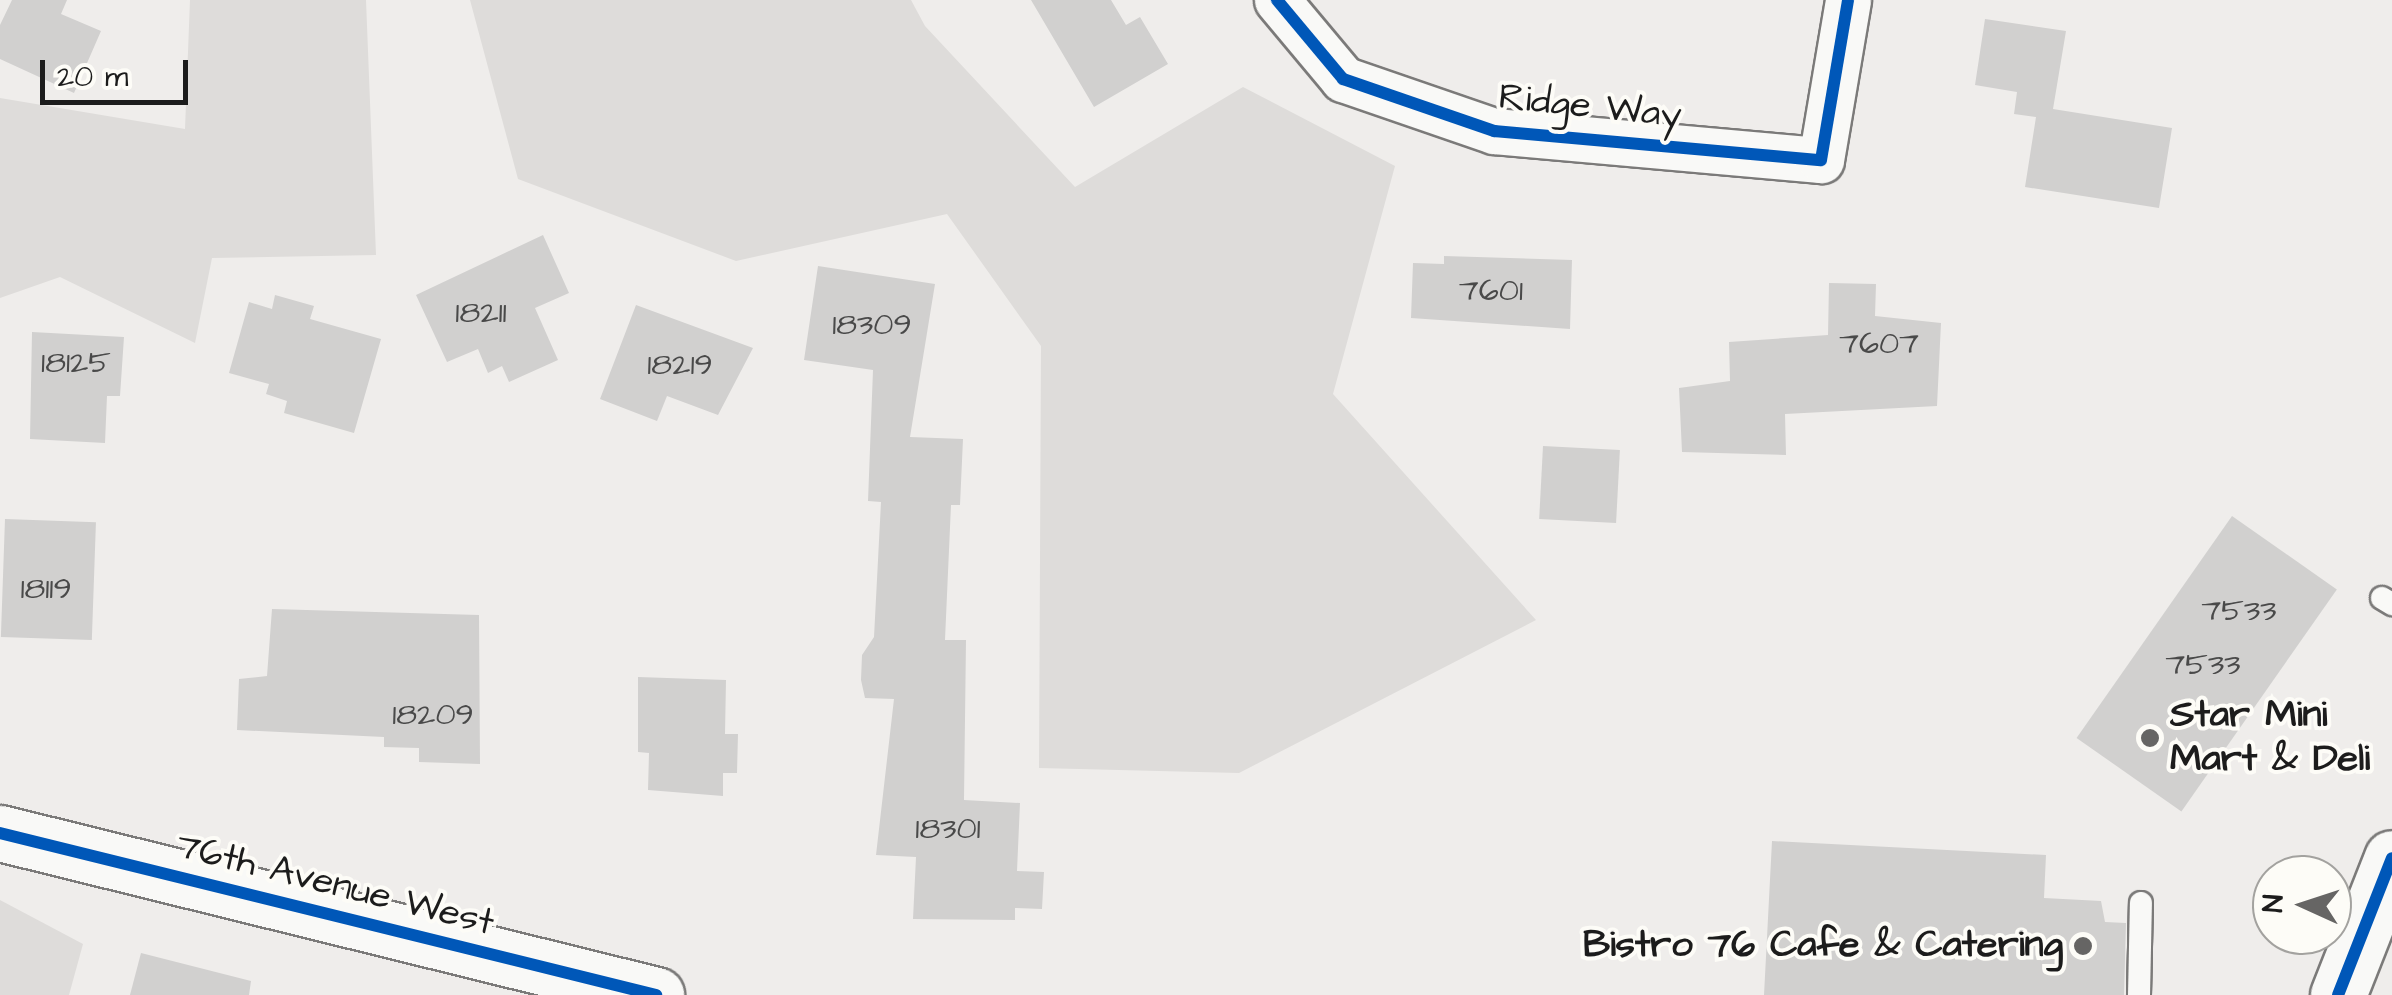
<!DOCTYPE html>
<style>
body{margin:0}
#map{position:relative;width:2392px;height:995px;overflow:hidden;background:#efedeb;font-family:"Architects Daughter",sans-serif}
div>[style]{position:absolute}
.green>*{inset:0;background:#dedcda}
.building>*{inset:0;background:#d1d0cf;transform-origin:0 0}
.roads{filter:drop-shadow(2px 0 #7b7a79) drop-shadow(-2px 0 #7b7a79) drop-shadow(0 2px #7b7a79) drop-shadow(0 -2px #7b7a79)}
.lane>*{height:22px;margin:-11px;padding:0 11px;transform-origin:11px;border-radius:11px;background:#f9f9f7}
.street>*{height:45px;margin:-22.5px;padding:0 22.5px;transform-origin:22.5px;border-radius:22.5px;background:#f9f9f7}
.secondary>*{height:55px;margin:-27.5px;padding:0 27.5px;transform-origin:27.5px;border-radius:27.5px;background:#f9f9f7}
.cycleway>*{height:12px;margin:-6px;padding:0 6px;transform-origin:6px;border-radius:6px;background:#0057b8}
.dots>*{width:28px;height:28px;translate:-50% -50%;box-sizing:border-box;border:5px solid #fdfcf7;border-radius:50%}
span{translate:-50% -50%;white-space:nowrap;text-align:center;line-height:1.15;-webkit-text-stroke:8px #fdfcf7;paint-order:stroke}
.number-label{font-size:32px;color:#494949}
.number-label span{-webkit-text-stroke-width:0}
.street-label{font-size:38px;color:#1c1c1c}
.poi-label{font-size:38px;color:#1c1c1c;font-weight:700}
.left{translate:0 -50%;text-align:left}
.right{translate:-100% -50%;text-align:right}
.north{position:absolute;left:2252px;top:855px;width:100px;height:100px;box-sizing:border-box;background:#fdfcf7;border:2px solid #a3a29f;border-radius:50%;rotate:273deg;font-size:28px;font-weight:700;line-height:40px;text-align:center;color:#1c1c1c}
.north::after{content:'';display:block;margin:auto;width:35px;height:45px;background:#666564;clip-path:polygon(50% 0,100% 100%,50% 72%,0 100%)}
.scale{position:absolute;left:40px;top:60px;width:148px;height:45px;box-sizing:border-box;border:5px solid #1c1c1c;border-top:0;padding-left:12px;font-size:30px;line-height:35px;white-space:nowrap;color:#1c1c1c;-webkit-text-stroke:8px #fdfcf7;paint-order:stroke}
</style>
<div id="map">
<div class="green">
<i style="clip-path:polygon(190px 0,366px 0,376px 255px,212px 258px,195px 343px,60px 277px,0 298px,0 98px,185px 129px)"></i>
<i style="clip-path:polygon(470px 0,911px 0,925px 26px,1075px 187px,1243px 87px,1395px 166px,1333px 394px,1536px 620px,1239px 773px,1039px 768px,1041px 346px,947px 214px,736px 261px,518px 179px)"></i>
<i style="clip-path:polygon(0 900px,83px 944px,69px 995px,0 995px)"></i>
</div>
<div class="building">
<i style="clip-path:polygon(12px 0,67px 0,61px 14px,101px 31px,74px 93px,0 59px,0 25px)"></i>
<i style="clip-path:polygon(1031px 0,1111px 0,1126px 25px,1140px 17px,1168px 64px,1094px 107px)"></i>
<i style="clip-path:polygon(1985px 19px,2066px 31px,2053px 109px,2172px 128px,2159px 208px,2025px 187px,2036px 117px,2014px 114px,2017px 92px,1975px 85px)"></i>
<i style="clip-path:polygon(543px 235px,569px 293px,535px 308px,558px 360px,509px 382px,502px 366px,488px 373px,478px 349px,447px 362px,416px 295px)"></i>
<i style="clip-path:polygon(1444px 256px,1572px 260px,1570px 329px,1411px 318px,1413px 263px,1444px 264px)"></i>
<i style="clip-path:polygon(818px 266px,935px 284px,910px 437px,963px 439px,960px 505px,951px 505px,945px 640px,966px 640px,964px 800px,1020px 803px,1017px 871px,1044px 872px,1042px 909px,1015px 908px,1015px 920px,913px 919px,916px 857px,876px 855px,894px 699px,865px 698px,861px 680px,862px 655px,874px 637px,881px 502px,868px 501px,873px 370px,804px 360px)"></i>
<i style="clip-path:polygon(1829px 283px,1876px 284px,1875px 316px,1941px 323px,1937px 406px,1785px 414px,1786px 455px,1682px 452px,1679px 388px,1730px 381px,1729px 342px,1828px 335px)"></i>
<i style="clip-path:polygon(275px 295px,314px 306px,310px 319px,381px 339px,354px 433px,284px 413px,287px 401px,266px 394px,269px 384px,229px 373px,249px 302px,272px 309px)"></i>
<i style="clip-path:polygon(636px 305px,753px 348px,718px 415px,667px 396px,657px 421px,600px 399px)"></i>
<i style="clip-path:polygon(32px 332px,124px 337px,120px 396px,107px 396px,105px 443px,30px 439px)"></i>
<i style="left:1543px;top:446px;width:77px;height:73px;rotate:3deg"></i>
<i style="left:2232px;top:516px;width:128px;height:271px;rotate:35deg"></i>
<i style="left:5px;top:519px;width:91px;height:118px;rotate:2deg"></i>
<i style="clip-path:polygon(272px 609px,479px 615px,480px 764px,419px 762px,419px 748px,384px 747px,384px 737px,237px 730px,239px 679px,267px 676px)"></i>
<i style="clip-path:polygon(638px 677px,726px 680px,725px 734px,738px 734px,737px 773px,723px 773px,723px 796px,648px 790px,649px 753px,638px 752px)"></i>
<i style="clip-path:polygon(1772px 841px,2046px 855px,2044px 898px,2101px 901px,2105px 922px,2126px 923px,2124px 995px,1764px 995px)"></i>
<i style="clip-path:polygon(141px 953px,251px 981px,249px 995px,130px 995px)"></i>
</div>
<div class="roads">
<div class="lane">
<i style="left:2382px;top:598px;width:12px;rotate:31deg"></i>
<i style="left:2139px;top:995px;width:92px;rotate:-88.8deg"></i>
</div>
<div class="street">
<i style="left:1277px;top:0;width:103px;rotate:50.1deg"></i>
<i style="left:1343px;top:79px;width:160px;rotate:19deg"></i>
<i style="left:1494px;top:131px;width:328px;rotate:5.1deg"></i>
<i style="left:1821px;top:160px;width:162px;rotate:-80.4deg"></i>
</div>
<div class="secondary">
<i style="left:0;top:833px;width:676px;rotate:13.87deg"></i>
<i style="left:2338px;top:995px;width:147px;rotate:-68.5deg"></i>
</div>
</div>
<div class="cycleway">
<i style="left:1277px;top:0;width:103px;rotate:50.1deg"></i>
<i style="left:1343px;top:79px;width:160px;rotate:19deg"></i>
<i style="left:1494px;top:131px;width:328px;rotate:5.1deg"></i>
<i style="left:1821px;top:160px;width:162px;rotate:-80.4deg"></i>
<i style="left:0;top:833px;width:676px;rotate:13.87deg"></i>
<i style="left:2338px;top:995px;width:147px;rotate:-68.5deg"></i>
</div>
<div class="dots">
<i style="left:2150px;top:738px;background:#666564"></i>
<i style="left:2083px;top:946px;background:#666564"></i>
</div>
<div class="number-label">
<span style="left:1491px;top:291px">7601</span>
<span style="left:481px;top:313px">18211</span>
<span style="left:872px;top:325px">18309</span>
<span style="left:1879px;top:344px">7607</span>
<span style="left:76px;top:363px">18125</span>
<span style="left:680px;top:365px">18219</span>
<span style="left:46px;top:589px">18119</span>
<span style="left:2239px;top:611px">7533</span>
<span style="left:2203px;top:665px">7533</span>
<span style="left:433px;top:715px">18209</span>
<span style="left:948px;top:829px">18301</span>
</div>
<div class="street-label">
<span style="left:1590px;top:107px;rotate:6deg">Ridge Way</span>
<span style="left:335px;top:885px;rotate:14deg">76th Avenue West</span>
</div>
<div class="poi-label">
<span class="left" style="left:2170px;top:738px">Star Mini<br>Mart &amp; Deli</span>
<span class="right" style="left:2063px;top:946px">Bistro 76 Cafe &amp; Catering</span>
</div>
<div class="north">N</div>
<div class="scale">20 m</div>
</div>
